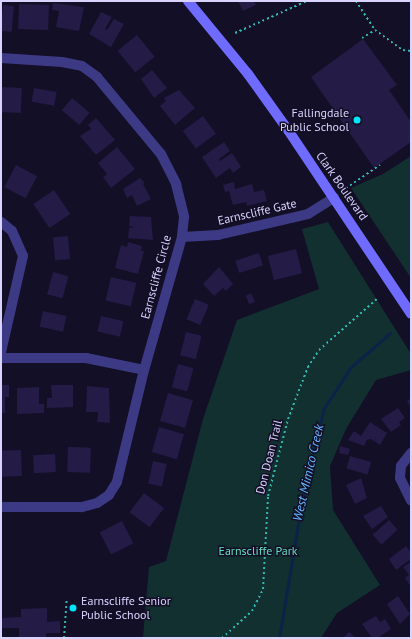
<!DOCTYPE html>
<style>
body{margin:0}
#map{position:relative;width:412px;height:639px;overflow:hidden;background:#130f26;font-family:"PT Sans",sans-serif}
div>[style]{position:absolute}
.green>*{inset:0;background:#12302f}
.stream>*{height:3px;margin:-1.5px;padding:0 1.5px;transform-origin:1.5px;border-radius:1.5px;background:#0c2248}
.building>*{inset:0;background:#241b47;transform-origin:0 0}
.path>*{height:2px;margin-top:-1px;transform-origin:0;background:repeating-linear-gradient(90deg,#2fb8b0 0 2px,transparent 0 5px)}
.street>*{height:10px;margin:-5px;padding:0 5px;transform-origin:5px;border-radius:5px;background:#3d3a85}
.secondary>*{height:10px;margin:-5px;padding:0 5px;transform-origin:5px;border-radius:5px;background:#6f6bff}
.dots>*{width:11px;height:11px;translate:-50% -50%;box-sizing:border-box;border:2px solid #130f26;border-radius:50%}
span{translate:-50% -50%;white-space:nowrap;text-align:center;line-height:1.15;-webkit-text-stroke:3px #130f26;paint-order:stroke}
.poi-label{font-size:12px;color:#d9d4ff}
.right{translate:-100% -50%;text-align:right}
.left{translate:0 -50%;text-align:left}
.street-label{font-size:12px;color:#d9d4ff}
.park-label{font-size:12px;color:#5fe0c0}
.water-label{font-size:13px;color:#62b6ff;font-style:italic}
.frame{position:absolute;inset:0;border:2px solid #d9d4ff;pointer-events:none}
</style>
<div id="map">
<div class="green">
<i style="clip-path:polygon(411px 156px,411px 278px,351px 188px,383px 174px)"></i>
<i style="clip-path:polygon(328px 222px,411px 354px,411px 370px,376px 380px,346px 429px,330px 466px,333px 510px,380px 585px,337px 613px,321px 638px,143px 638px,149px 567px,166px 561px,203px 419px,237px 320px,319px 289px,302px 229px)"></i>
</div>
<div class="stream">
<i style="left:279px;top:638px;width:157px;rotate:-80.5deg"></i>
<i style="left:305px;top:483px;width:77px;rotate:-75.8deg"></i>
<i style="left:324px;top:408px;width:49px;rotate:-56.6deg"></i>
<i style="left:351px;top:367px;width:52px;rotate:-41.1deg"></i>
</div>
<div class="building">
<i style="clip-path:polygon(238px 1px,254px 1px,256px 5px,243px 11px)"></i>
<i style="clip-path:polygon(53px 3px,84px 7px,79px 31px,56px 27px,59px 11px,52px 10px)"></i>
<i style="left:19px;top:4px;width:30px;height:25px;rotate:2deg"></i>
<i style="left:3px;top:5px;width:11px;height:26px;rotate:5deg"></i>
<i style="clip-path:polygon(101px 12px,112px 17px,105px 29px,107px 30px,114px 19px,124px 24px,111px 47px,89px 34px)"></i>
<i style="left:137px;top:35px;width:28px;height:25px;rotate:51deg"></i>
<i style="clip-path:polygon(363px 39px,397px 85px,389px 90px,411px 122px,411px 142px,374px 168px,311px 77px)"></i>
<i style="clip-path:polygon(152px 70px,167px 88px,154px 98px,141px 79px)"></i>
<i style="left:1px;top:87px;width:21px;height:25px;rotate:3deg"></i>
<i style="left:34px;top:88px;width:23px;height:14px;rotate:10deg"></i>
<i style="clip-path:polygon(179px 90px,195px 108px,175px 125px,160px 106px,166px 101px,164px 98px)"></i>
<i style="left:72px;top:98px;width:23px;height:16px;rotate:40deg"></i>
<i style="left:203px;top:116px;width:22px;height:25px;rotate:54deg"></i>
<i style="clip-path:polygon(96px 118px,115px 140px,96px 155px,80px 136px,91px 129px,88px 125px)"></i>
<i style="clip-path:polygon(224px 142px,230px 151px,219px 159px,220px 161px,232px 153px,241px 167px,233px 173px,230px 168px,216px 178px,202px 157px)"></i>
<i style="clip-path:polygon(117px 147px,135px 169px,111px 188px,103px 177px,107px 174px,98px 163px)"></i>
<i style="left:16px;top:165px;width:24px;height:25px;rotate:28deg"></i>
<i style="clip-path:polygon(140px 178px,145px 183px,143px 184px,151px 199px,137px 206px,132px 195px,127px 198px,123px 189px)"></i>
<i style="clip-path:polygon(234px 182px,235px 189px,252px 184px,254px 192px,264px 190px,267px 201px,247px 206px,246px 202px,233px 205px,229px 191px,225px 192px,223px 185px)"></i>
<i style="left:54px;top:190px;width:29px;height:25px;rotate:56deg"></i>
<i style="clip-path:polygon(130px 216px,151px 217px,153px 240px,128px 238px,129px 228px,134px 227px,129px 226px)"></i>
<i style="left:68px;top:236px;width:23px;height:15px;rotate:85deg"></i>
<i style="clip-path:polygon(128px 242px,142px 246px,141px 251px,144px 251px,138px 274px,115px 268px,121px 245px,127px 247px)"></i>
<i style="left:296px;top:249px;width:25px;height:29px;rotate:76deg"></i>
<i style="left:259px;top:253px;width:13px;height:25px;rotate:72deg"></i>
<i style="clip-path:polygon(219px 267px,233px 284px,226px 291px,223px 288px,214px 296px,203px 284px)"></i>
<i style="left:53px;top:272px;width:16px;height:23px;rotate:15deg"></i>
<i style="left:111px;top:277px;width:26px;height:24px;rotate:13deg"></i>
<i style="clip-path:polygon(251px 293px,255px 302px,249px 304px,246px 296px)"></i>
<i style="left:195px;top:299px;width:15px;height:22px;rotate:23deg"></i>
<i style="left:43px;top:311px;width:24px;height:16px;rotate:12deg"></i>
<i style="left:101px;top:316px;width:23px;height:16px;rotate:13deg"></i>
<i style="left:186px;top:332px;width:16px;height:24px;rotate:14deg"></i>
<i style="left:178px;top:364px;width:16px;height:24px;rotate:15deg"></i>
<i style="clip-path:polygon(1px 385px,9px 385px,9px 397px,5px 397px,5px 413px,1px 413px)"></i>
<i style="clip-path:polygon(51px 385px,73px 385px,73px 407px,47px 408px,47px 398px,52px 398px)"></i>
<i style="clip-path:polygon(87px 386px,109px 388px,110px 423px,97px 422px,98px 412px,86px 412px)"></i>
<i style="clip-path:polygon(39px 387px,39px 404px,44px 404px,44px 413px,17px 414px,17px 388px)"></i>
<i style="left:168px;top:393px;width:26px;height:29px;rotate:16deg"></i>
<i style="clip-path:polygon(411px 398px,411px 408px,407px 401px)"></i>
<i style="clip-path:polygon(398px 408px,405px 418px,399px 422px,401px 425px,391px 432px,381px 419px)"></i>
<i style="clip-path:polygon(370px 422px,387px 433px,380px 445px,371px 439px,367px 440px,364px 446px,348px 440px,354px 431px,361px 436px)"></i>
<i style="left:159px;top:427px;width:26px;height:26px;rotate:16deg"></i>
<i style="clip-path:polygon(340px 446px,350px 449px,348px 455px,339px 453px)"></i>
<i style="left:68px;top:447px;width:23px;height:25px;rotate:2deg"></i>
<i style="left:21px;top:450px;width:26px;height:20px;rotate:88deg"></i>
<i style="left:55px;top:454px;width:18px;height:22px;rotate:87deg"></i>
<i style="left:350px;top:456px;width:22px;height:13px;rotate:16deg"></i>
<i style="left:153px;top:461px;width:14px;height:23px;rotate:12deg"></i>
<i style="clip-path:polygon(361px 478px,367px 498px,355px 504px,346px 485px)"></i>
<i style="left:144px;top:493px;width:25px;height:24px;rotate:37deg"></i>
<i style="clip-path:polygon(381px 506px,388px 517px,372px 529px,363px 516px)"></i>
<i style="left:389px;top:520px;width:13px;height:22px;rotate:48deg"></i>
<i style="left:122px;top:521px;width:25px;height:25px;rotate:63deg"></i>
<i style="clip-path:polygon(406px 546px,411px 553px,411px 559px,396px 570px,389px 559px)"></i>
<i style="clip-path:polygon(411px 562px,411px 587px,405px 578px,409px 575px,403px 567px)"></i>
<i style="clip-path:polygon(398px 596px,410px 614px,400px 624px,387px 604px)"></i>
<i style="clip-path:polygon(47px 608px,47px 622px,60px 621px,60px 633px,46px 633px,46px 638px,19px 638px,19px 628px,1px 628px,1px 618px,21px 617px,21px 609px)"></i>
<i style="clip-path:polygon(376px 616px,380px 622px,385px 619px,391px 629px,378px 638px,372px 638px,362px 624px)"></i>
<i style="clip-path:polygon(349px 632px,356px 638px,343px 638px)"></i>
</div>
<div class="path">
<i style="left:356px;top:1px;width:35px;rotate:57deg"></i>
<i style="left:235px;top:33px;width:79px;rotate:-24deg"></i>
<i style="left:362px;top:38px;width:15px;rotate:-32deg"></i>
<i style="left:375px;top:30px;width:34px;rotate:36deg"></i>
<i style="left:403px;top:50px;width:8px;rotate:7deg"></i>
<i style="left:346px;top:188px;width:41px;rotate:-34.1deg"></i>
<i style="left:64px;top:638px;width:39px;rotate:-86deg"></i>
<i style="left:182px;top:638px;width:15px"></i>
<i style="left:222px;top:638px;width:40px;rotate:-42deg"></i>
<i style="left:252px;top:611px;width:25px;rotate:-63deg"></i>
<i style="left:263px;top:589px;width:93px;rotate:-86.9deg"></i>
<i style="left:268px;top:496px;width:80px;rotate:-75.4deg"></i>
<i style="left:288px;top:419px;width:56px;rotate:-69deg"></i>
<i style="left:308px;top:367px;width:20px;rotate:-57deg"></i>
<i style="left:319px;top:350px;width:79px;rotate:-41.4deg"></i>
</div>
<div class="street">
<i style="left:1px;top:58px;width:61px;rotate:3.8deg"></i>
<i style="left:62px;top:62px;width:20px;rotate:11deg"></i>
<i style="left:82px;top:66px;width:19px;rotate:36deg"></i>
<i style="left:97px;top:77px;width:100px;rotate:50.3deg"></i>
<i style="left:161px;top:154px;width:34px;rotate:63deg"></i>
<i style="left:176px;top:184px;width:34px;rotate:76deg"></i>
<i style="left:184px;top:217px;width:20px;rotate:96deg"></i>
<i style="left:182px;top:237px;width:138px;rotate:105.9deg"></i>
<i style="left:144px;top:370px;width:115px;rotate:103.6deg"></i>
<i style="left:117px;top:482px;width:15px;rotate:122deg"></i>
<i style="left:109px;top:495px;width:14px;rotate:146deg"></i>
<i style="left:97px;top:503px;width:16px;rotate:165deg"></i>
<i style="left:82px;top:507px;width:81px;rotate:180deg"></i>
<i style="left:1px;top:222px;width:14px;rotate:39deg"></i>
<i style="left:12px;top:231px;width:27px;rotate:66deg"></i>
<i style="left:23px;top:256px;width:98px;rotate:102.9deg"></i>
<i style="left:182px;top:237px;width:36px;rotate:-3deg"></i>
<i style="left:218px;top:235px;width:92px;rotate:-13.1deg"></i>
<i style="left:308px;top:214px;width:31px;rotate:-32deg"></i>
<i style="left:1px;top:358px;width:85px"></i>
<i style="left:86px;top:358px;width:59px;rotate:11.7deg"></i>
<i style="left:411px;top:453px;width:16px;rotate:128deg"></i>
<i style="left:401px;top:466px;width:12px;rotate:95deg"></i>
<i style="left:400px;top:478px;width:25px;rotate:64deg"></i>
</div>
<div class="secondary">
<i style="left:188px;top:1px;width:94px;rotate:50.6deg"></i>
<i style="left:248px;top:74px;width:69px;rotate:54.5deg"></i>
<i style="left:288px;top:130px;width:221px;rotate:56.2deg"></i>
</div>
<div class="dots">
<i style="left:357px;top:120px;background:#00e5ff"></i>
<i style="left:73px;top:608px;background:#00e5ff"></i>
</div>
<div class="poi-label">
<span class="right" style="left:349px;top:120px">Fallingdale<br>Public School</span>
<span class="left" style="left:81px;top:608px">Earnscliffe Senior<br>Public School</span>
</div>
<div class="street-label">
<span style="left:342px;top:186px;rotate:55deg">Clark Boulevard</span>
<span style="left:257px;top:212px;rotate:-13deg">Earnscliffe Gate</span>
<span style="left:156px;top:277px;rotate:-75deg">Earnscliffe Circle</span>
<span style="left:269px;top:457px;rotate:-76deg">Don Doan Trail</span>
</div>
<div class="park-label">
<span style="left:258px;top:551px">Earnscliffe Park</span>
</div>
<div class="water-label">
<span style="left:309px;top:473px;rotate:-77deg">West Mimico Creek</span>
</div>
<div class="frame"></div>
</div>
